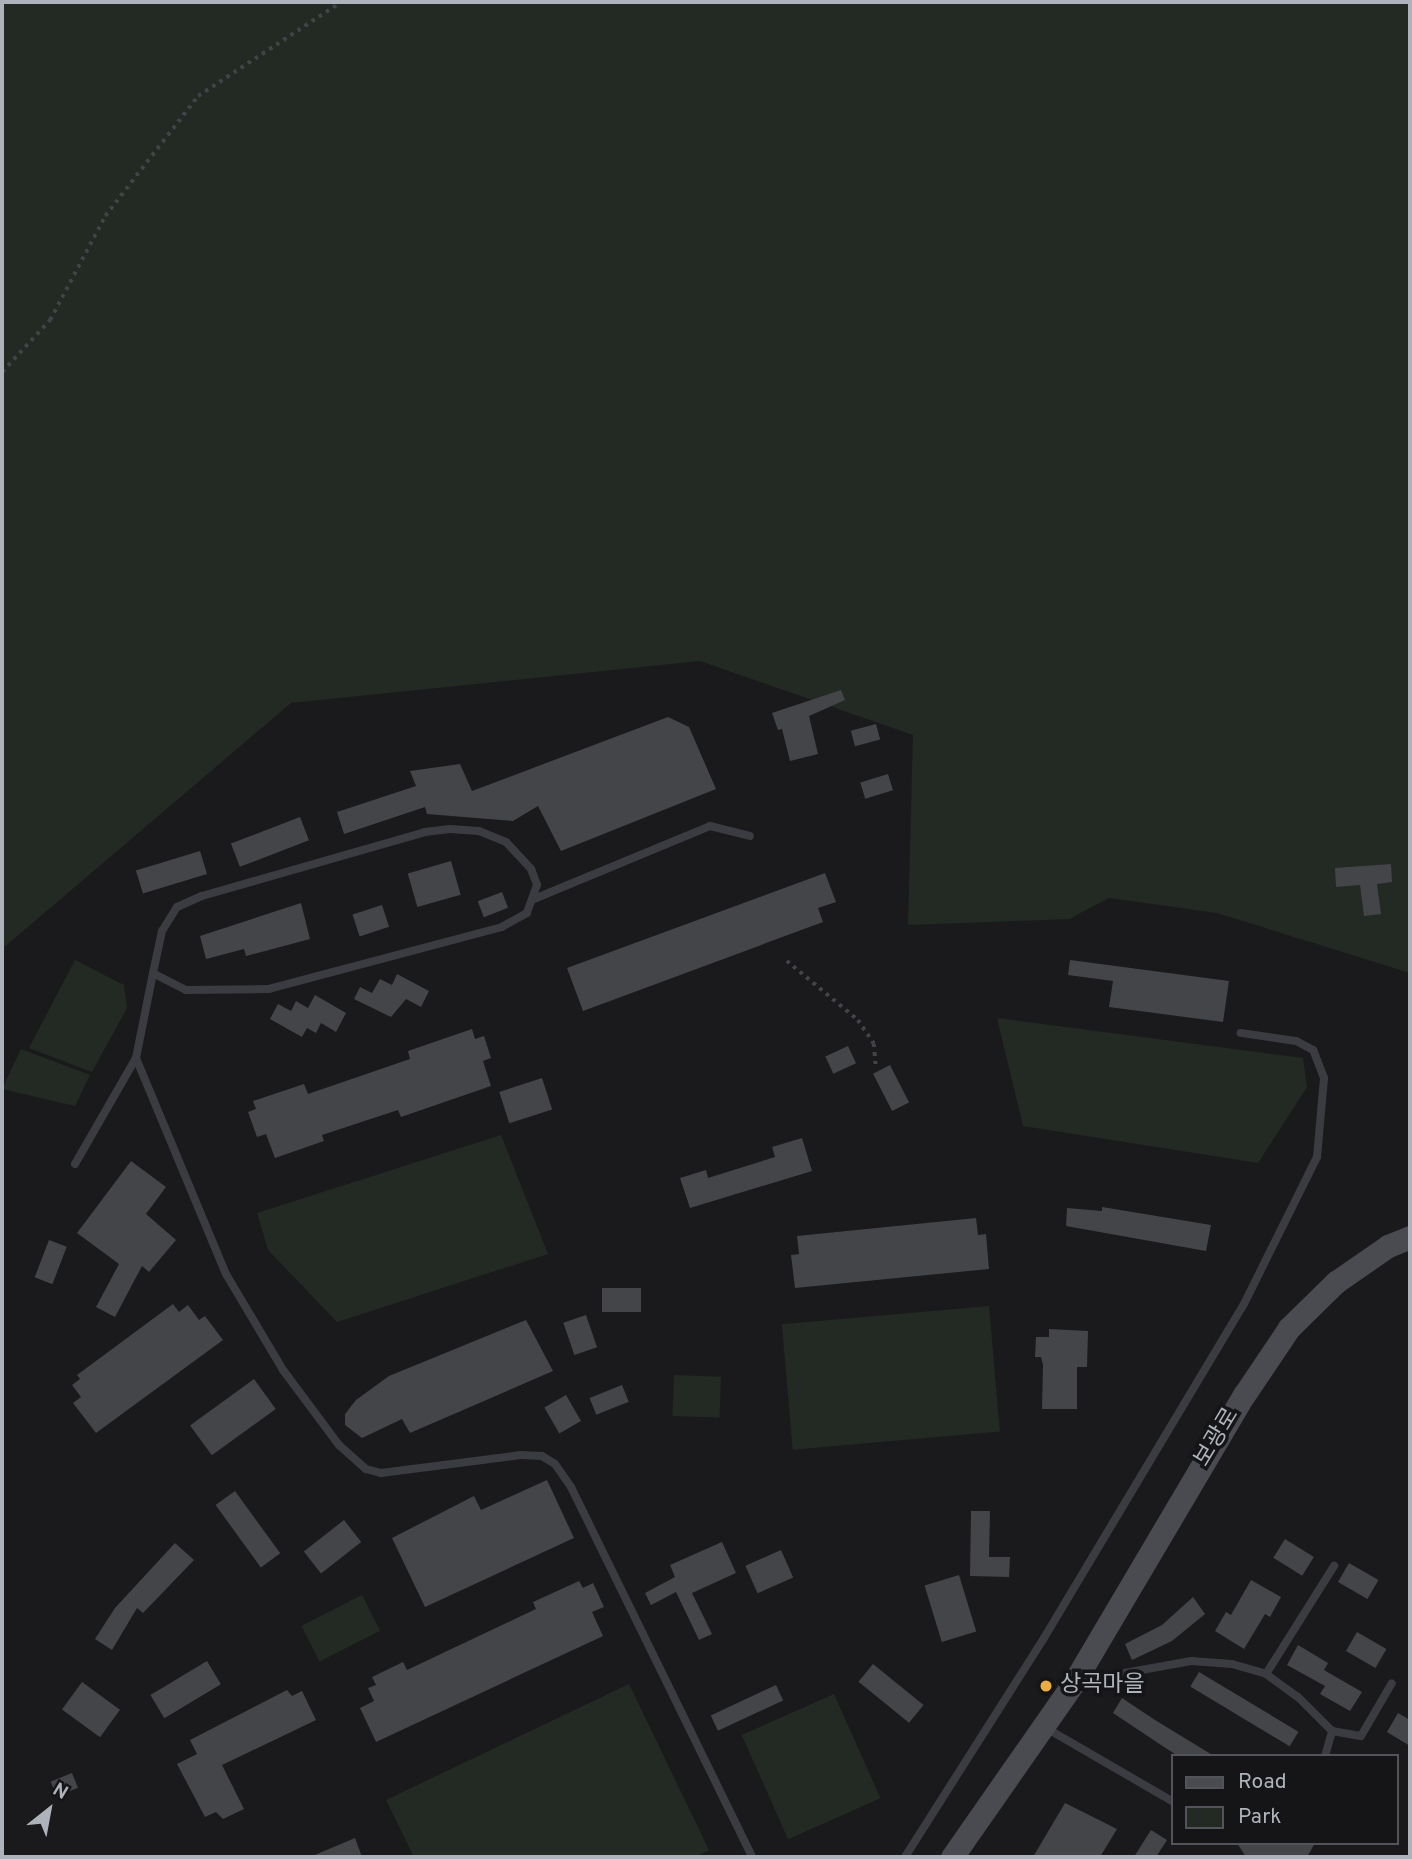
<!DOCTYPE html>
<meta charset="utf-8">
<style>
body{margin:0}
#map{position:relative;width:1412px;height:1859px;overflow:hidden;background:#1a1a1c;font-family:Overpass,"Noto Sans KR",sans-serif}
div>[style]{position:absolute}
.green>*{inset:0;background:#222a23;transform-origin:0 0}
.building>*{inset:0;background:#444549;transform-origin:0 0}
.path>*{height:3.5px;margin-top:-1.75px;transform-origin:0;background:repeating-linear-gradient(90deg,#414348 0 3.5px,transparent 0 8.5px)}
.lane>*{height:8px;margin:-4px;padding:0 4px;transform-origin:4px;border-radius:4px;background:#3b3c41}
.secondary>*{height:23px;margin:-11.5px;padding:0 11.5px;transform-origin:11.5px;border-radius:11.5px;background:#494b51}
.dots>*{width:19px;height:19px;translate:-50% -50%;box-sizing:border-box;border:4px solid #151517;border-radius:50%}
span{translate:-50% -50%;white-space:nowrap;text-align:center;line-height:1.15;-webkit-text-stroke:7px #151517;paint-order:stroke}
.street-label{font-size:23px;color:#adb2bb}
.poi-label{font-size:23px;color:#adb2bb}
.left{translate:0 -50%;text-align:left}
.frame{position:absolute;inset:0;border:4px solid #adb2bb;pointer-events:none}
.legend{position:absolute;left:1171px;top:1754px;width:228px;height:91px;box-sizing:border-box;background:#151517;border:2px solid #525459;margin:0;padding:9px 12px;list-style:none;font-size:21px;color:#adb2bb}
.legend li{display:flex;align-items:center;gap:14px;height:35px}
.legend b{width:35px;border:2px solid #525459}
.north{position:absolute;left:14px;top:1775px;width:70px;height:70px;-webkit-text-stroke:5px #151517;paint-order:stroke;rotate:31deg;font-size:19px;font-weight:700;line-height:28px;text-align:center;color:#adb2bb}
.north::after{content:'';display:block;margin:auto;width:24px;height:32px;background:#adb2bb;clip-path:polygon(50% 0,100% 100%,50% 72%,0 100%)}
</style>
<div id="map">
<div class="green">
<i style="clip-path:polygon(2px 2px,1410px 2px,1410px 973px,1217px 913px,1109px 898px,1069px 919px,908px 925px,913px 735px,700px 661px,291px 703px,2px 949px)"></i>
<i style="clip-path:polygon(75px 960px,124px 985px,127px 1008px,92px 1072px,29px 1048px)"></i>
<i style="clip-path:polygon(997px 1018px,1303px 1058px,1307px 1087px,1258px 1163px,1023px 1126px)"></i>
<i style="clip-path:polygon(21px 1049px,90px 1075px,75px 1106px,2px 1089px)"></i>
<i style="clip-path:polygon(501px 1135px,548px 1254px,337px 1322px,268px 1250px,257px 1213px)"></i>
<i style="left:989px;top:1306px;width:126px;height:208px;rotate:85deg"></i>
<i style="left:674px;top:1375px;width:47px;height:41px;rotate:2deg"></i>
<i style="left:362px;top:1595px;width:40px;height:68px;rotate:63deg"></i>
<i style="clip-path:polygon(629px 1684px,709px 1850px,695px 1857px,414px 1857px,386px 1800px)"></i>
<i style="left:834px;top:1694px;width:114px;height:101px;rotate:66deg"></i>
</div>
<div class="building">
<i style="clip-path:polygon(841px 690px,845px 700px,809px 716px,818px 754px,790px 761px,782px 729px,778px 730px,772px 713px)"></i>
<i style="clip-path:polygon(668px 717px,689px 727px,716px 789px,561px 851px,538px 806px,513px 821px,427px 814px,425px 807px,344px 834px,337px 812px,416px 786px,410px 771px,460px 764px,472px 791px)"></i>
<i style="left:876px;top:724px;width:16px;height:26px;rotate:75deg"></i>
<i style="left:888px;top:774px;width:17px;height:29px;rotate:73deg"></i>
<i style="left:300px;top:817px;width:25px;height:74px;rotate:69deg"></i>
<i style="left:200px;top:851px;width:24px;height:67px;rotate:73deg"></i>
<i style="left:451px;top:861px;width:35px;height:45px;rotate:74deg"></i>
<i style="clip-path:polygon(1391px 864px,1392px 882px,1377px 884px,1381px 914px,1364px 916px,1360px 885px,1336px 887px,1335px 868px)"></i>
<i style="clip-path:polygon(825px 873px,836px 902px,818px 908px,823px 922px,583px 1011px,567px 968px)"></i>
<i style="left:502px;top:892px;width:17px;height:26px;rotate:69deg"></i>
<i style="clip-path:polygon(301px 903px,310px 939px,246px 956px,244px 949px,206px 959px,200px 936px)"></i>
<i style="left:382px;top:905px;width:23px;height:31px;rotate:72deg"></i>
<i style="clip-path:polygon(1070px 960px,1229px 981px,1223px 1022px,1109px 1007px,1113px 981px,1068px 975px)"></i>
<i style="clip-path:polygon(397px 974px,429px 991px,421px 1007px,406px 999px,391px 1017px,354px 999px,360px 987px,372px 993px,380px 979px,392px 985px)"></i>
<i style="clip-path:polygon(315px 995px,346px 1013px,336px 1032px,321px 1023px,316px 1033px,307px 1028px,302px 1037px,270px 1019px,278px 1004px,291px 1011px,296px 1001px,308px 1008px)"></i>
<i style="clip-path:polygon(472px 1029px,475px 1039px,484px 1036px,491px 1058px,483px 1061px,491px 1086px,401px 1117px,398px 1110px,322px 1135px,324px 1141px,275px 1158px,266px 1134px,257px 1137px,248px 1112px,256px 1109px,253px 1101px,304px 1084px,308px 1094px,410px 1059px,408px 1051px)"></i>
<i style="left:848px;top:1046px;width:19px;height:25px;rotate:65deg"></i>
<i style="left:890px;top:1065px;width:42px;height:19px;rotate:63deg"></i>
<i style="left:542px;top:1078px;width:33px;height:45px;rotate:72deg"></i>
<i style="clip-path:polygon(802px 1138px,812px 1171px,690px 1208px,680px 1178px,706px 1170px,708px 1178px,775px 1157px,772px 1147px)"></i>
<i style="clip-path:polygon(131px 1161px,166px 1187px,146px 1214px,176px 1240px,149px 1272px,142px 1266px,115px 1317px,96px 1307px,119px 1264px,77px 1233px)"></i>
<i style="clip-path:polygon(1102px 1207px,1211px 1225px,1206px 1251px,1066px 1226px,1067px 1208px,1102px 1211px)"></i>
<i style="clip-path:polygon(976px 1218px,978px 1235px,986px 1234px,989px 1269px,795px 1288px,791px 1255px,799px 1254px,797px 1236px)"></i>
<i style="left:49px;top:1240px;width:19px;height:40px;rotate:21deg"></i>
<i style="left:602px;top:1288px;width:39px;height:24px"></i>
<i style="clip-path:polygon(173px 1304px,179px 1312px,188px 1305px,199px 1320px,205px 1316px,223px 1340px,96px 1433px,73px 1403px,81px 1397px,72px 1385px,80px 1379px,77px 1375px)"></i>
<i style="left:586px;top:1315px;width:34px;height:24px;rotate:71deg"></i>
<i style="clip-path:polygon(526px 1320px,553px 1371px,410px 1433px,402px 1419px,362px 1438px,345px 1425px,345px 1414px,356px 1400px,389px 1376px)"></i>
<i style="clip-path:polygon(1049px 1329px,1088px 1331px,1087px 1367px,1077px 1367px,1077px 1409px,1042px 1409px,1043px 1365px,1041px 1357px,1035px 1357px,1036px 1337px,1049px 1337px)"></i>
<i style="left:254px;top:1379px;width:37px;height:79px;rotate:54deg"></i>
<i style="left:622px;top:1385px;width:18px;height:35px;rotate:68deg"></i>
<i style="left:566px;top:1395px;width:30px;height:25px;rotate:60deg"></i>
<i style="clip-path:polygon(547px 1480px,574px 1538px,425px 1607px,392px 1538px,474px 1496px,481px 1510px)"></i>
<i style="left:235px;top:1491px;width:77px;height:24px;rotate:54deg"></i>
<i style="clip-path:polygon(971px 1511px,990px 1511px,989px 1557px,1010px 1557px,1009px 1577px,970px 1576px)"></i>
<i style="left:344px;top:1520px;width:28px;height:51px;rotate:52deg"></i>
<i style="left:1285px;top:1539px;width:34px;height:22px;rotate:32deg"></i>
<i style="clip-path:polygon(722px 1542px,736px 1573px,692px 1593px,712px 1634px,699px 1640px,676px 1592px,651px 1605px,645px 1593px,675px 1577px,670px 1565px)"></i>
<i style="clip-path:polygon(175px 1543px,194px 1560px,143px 1613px,137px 1608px,112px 1650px,95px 1639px,115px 1608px)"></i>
<i style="left:781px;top:1550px;width:30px;height:39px;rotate:66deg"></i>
<i style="left:1349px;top:1563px;width:34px;height:22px;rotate:30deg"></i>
<i style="left:959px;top:1575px;width:59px;height:36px;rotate:73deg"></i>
<i style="clip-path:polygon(1251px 1580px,1281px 1597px,1270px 1617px,1265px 1614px,1244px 1649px,1215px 1631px,1226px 1612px,1231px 1615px)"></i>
<i style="clip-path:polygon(579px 1581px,583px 1588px,593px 1583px,604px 1607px,592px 1612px,603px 1636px,376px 1742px,360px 1708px,374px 1701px,368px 1688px,376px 1685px,372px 1677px,403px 1662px,407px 1670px,536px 1609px,533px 1602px)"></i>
<i style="clip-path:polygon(1193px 1597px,1205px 1614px,1172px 1641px,1132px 1660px,1125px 1644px,1162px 1625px)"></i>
<i style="left:1357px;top:1632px;width:34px;height:22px;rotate:30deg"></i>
<i style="clip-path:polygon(1298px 1645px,1328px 1663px,1324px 1670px,1362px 1692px,1350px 1711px,1320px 1694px,1325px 1686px,1287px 1665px)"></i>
<i style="left:207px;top:1661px;width:27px;height:66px;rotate:59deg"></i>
<i style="left:873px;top:1664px;width:65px;height:23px;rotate:39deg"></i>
<i style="left:1199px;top:1672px;width:116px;height:17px;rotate:31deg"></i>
<i style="left:82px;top:1682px;width:47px;height:34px;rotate:36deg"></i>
<i style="left:776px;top:1685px;width:17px;height:72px;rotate:65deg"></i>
<i style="clip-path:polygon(287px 1690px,292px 1696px,302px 1691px,316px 1720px,222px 1765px,244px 1809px,223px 1819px,216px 1812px,205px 1817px,177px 1764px,197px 1754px,190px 1740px)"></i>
<i style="clip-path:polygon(1122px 1698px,1155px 1720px,1214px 1756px,1178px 1756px,1161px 1745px,1113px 1713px)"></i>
<i style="clip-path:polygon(1398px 1713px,1410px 1720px,1410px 1746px,1387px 1732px)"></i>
<i style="left:72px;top:1773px;width:16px;height:23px;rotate:68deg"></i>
<i style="clip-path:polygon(1065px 1803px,1117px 1829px,1100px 1857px,1033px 1857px)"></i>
<i style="clip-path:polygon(1151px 1830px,1167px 1840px,1156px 1857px,1134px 1857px)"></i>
<i style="clip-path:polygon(355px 1838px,362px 1857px,310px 1857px)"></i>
<i style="clip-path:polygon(1237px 1843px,1315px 1843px,1307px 1857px,1246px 1857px)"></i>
</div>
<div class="path">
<i style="left:2px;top:372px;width:71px;rotate:-47.3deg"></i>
<i style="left:50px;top:320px;width:118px;rotate:-62.1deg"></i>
<i style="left:105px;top:216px;width:152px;rotate:-52.2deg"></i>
<i style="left:198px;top:96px;width:171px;rotate:-33.3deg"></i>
<i style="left:787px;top:961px;width:92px;rotate:39.7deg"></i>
<i style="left:858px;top:1020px;width:29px;rotate:56deg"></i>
<i style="left:874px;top:1044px;width:21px;rotate:85deg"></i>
</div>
<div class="lane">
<i style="left:534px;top:899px;width:191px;rotate:-22.5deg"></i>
<i style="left:710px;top:826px;width:41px;rotate:14deg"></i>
<i style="left:136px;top:1058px;width:234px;rotate:67.4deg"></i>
<i style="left:226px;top:1274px;width:112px;rotate:59.3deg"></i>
<i style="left:283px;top:1370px;width:94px;rotate:53.3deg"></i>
<i style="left:339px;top:1445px;width:36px;rotate:42deg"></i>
<i style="left:366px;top:1469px;width:16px;rotate:15deg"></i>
<i style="left:381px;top:1473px;width:141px;rotate:-7.3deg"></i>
<i style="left:521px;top:1455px;width:21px;rotate:3deg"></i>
<i style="left:542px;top:1456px;width:15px;rotate:32deg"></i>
<i style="left:555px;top:1464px;width:28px;rotate:55deg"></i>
<i style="left:571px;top:1487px;width:412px;rotate:63.9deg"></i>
<i style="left:75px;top:1164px;width:122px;rotate:-60.1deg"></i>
<i style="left:136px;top:1058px;width:87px;rotate:-78.7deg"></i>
<i style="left:153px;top:973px;width:43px;rotate:-77.9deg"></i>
<i style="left:162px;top:931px;width:28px;rotate:-58deg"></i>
<i style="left:177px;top:907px;width:27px;rotate:-24deg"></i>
<i style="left:202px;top:896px;width:232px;rotate:-16deg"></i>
<i style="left:425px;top:832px;width:25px;rotate:-7deg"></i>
<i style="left:450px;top:829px;width:29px;rotate:4deg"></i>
<i style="left:479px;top:831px;width:29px;rotate:22deg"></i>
<i style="left:506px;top:842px;width:37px;rotate:47deg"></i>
<i style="left:531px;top:869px;width:17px;rotate:69deg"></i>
<i style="left:537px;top:885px;width:30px;rotate:110deg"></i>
<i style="left:527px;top:913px;width:29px;rotate:151deg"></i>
<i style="left:502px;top:927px;width:241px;rotate:165.1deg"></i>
<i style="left:269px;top:989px;width:83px;rotate:179.3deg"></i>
<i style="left:186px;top:990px;width:37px;rotate:-153deg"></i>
<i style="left:1266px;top:1674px;width:128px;rotate:-57.8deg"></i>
<i style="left:1080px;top:1681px;width:113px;rotate:-10.2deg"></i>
<i style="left:1191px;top:1661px;width:41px;rotate:4.2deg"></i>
<i style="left:1232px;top:1664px;width:35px;rotate:16deg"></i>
<i style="left:1266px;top:1674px;width:39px;rotate:36deg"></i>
<i style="left:1298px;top:1697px;width:48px;rotate:45deg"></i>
<i style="left:1332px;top:1731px;width:29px;rotate:10deg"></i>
<i style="left:1361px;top:1736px;width:61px;rotate:-59.7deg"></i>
<i style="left:1046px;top:1728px;width:146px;rotate:30.1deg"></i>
<i style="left:1325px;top:1756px;width:26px;rotate:-74deg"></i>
<i style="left:905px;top:1857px;width:259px;rotate:-57.6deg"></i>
<i style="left:1044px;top:1638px;width:389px;rotate:-59.1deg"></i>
<i style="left:1244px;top:1304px;width:164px;rotate:-63.6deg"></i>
<i style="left:1317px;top:1157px;width:79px;rotate:-84.9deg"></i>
<i style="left:1324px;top:1078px;width:30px;rotate:-111deg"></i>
<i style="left:1313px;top:1050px;width:19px;rotate:-152deg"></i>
<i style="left:1296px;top:1041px;width:56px;rotate:-171.7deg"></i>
</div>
<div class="secondary">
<i style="left:952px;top:1857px;width:213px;rotate:-55.1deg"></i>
<i style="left:1074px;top:1682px;width:334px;rotate:-59.4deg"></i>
<i style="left:1244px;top:1395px;width:81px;rotate:-56.1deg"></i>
<i style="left:1289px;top:1328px;width:66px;rotate:-44.4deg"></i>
<i style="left:1336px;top:1282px;width:63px;rotate:-34.7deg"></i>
<i style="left:1388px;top:1246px;width:24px;rotate:-22deg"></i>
</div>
<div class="dots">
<i style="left:1046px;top:1686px;background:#eaad43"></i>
</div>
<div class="street-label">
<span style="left:1218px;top:1438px;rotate:-59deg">보광로</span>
</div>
<div class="poi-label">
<span class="left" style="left:1060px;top:1686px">상곡마을</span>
</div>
<div class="frame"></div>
<ul class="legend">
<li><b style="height:9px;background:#494b51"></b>Road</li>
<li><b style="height:19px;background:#222a23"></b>Park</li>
</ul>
<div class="north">N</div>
</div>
